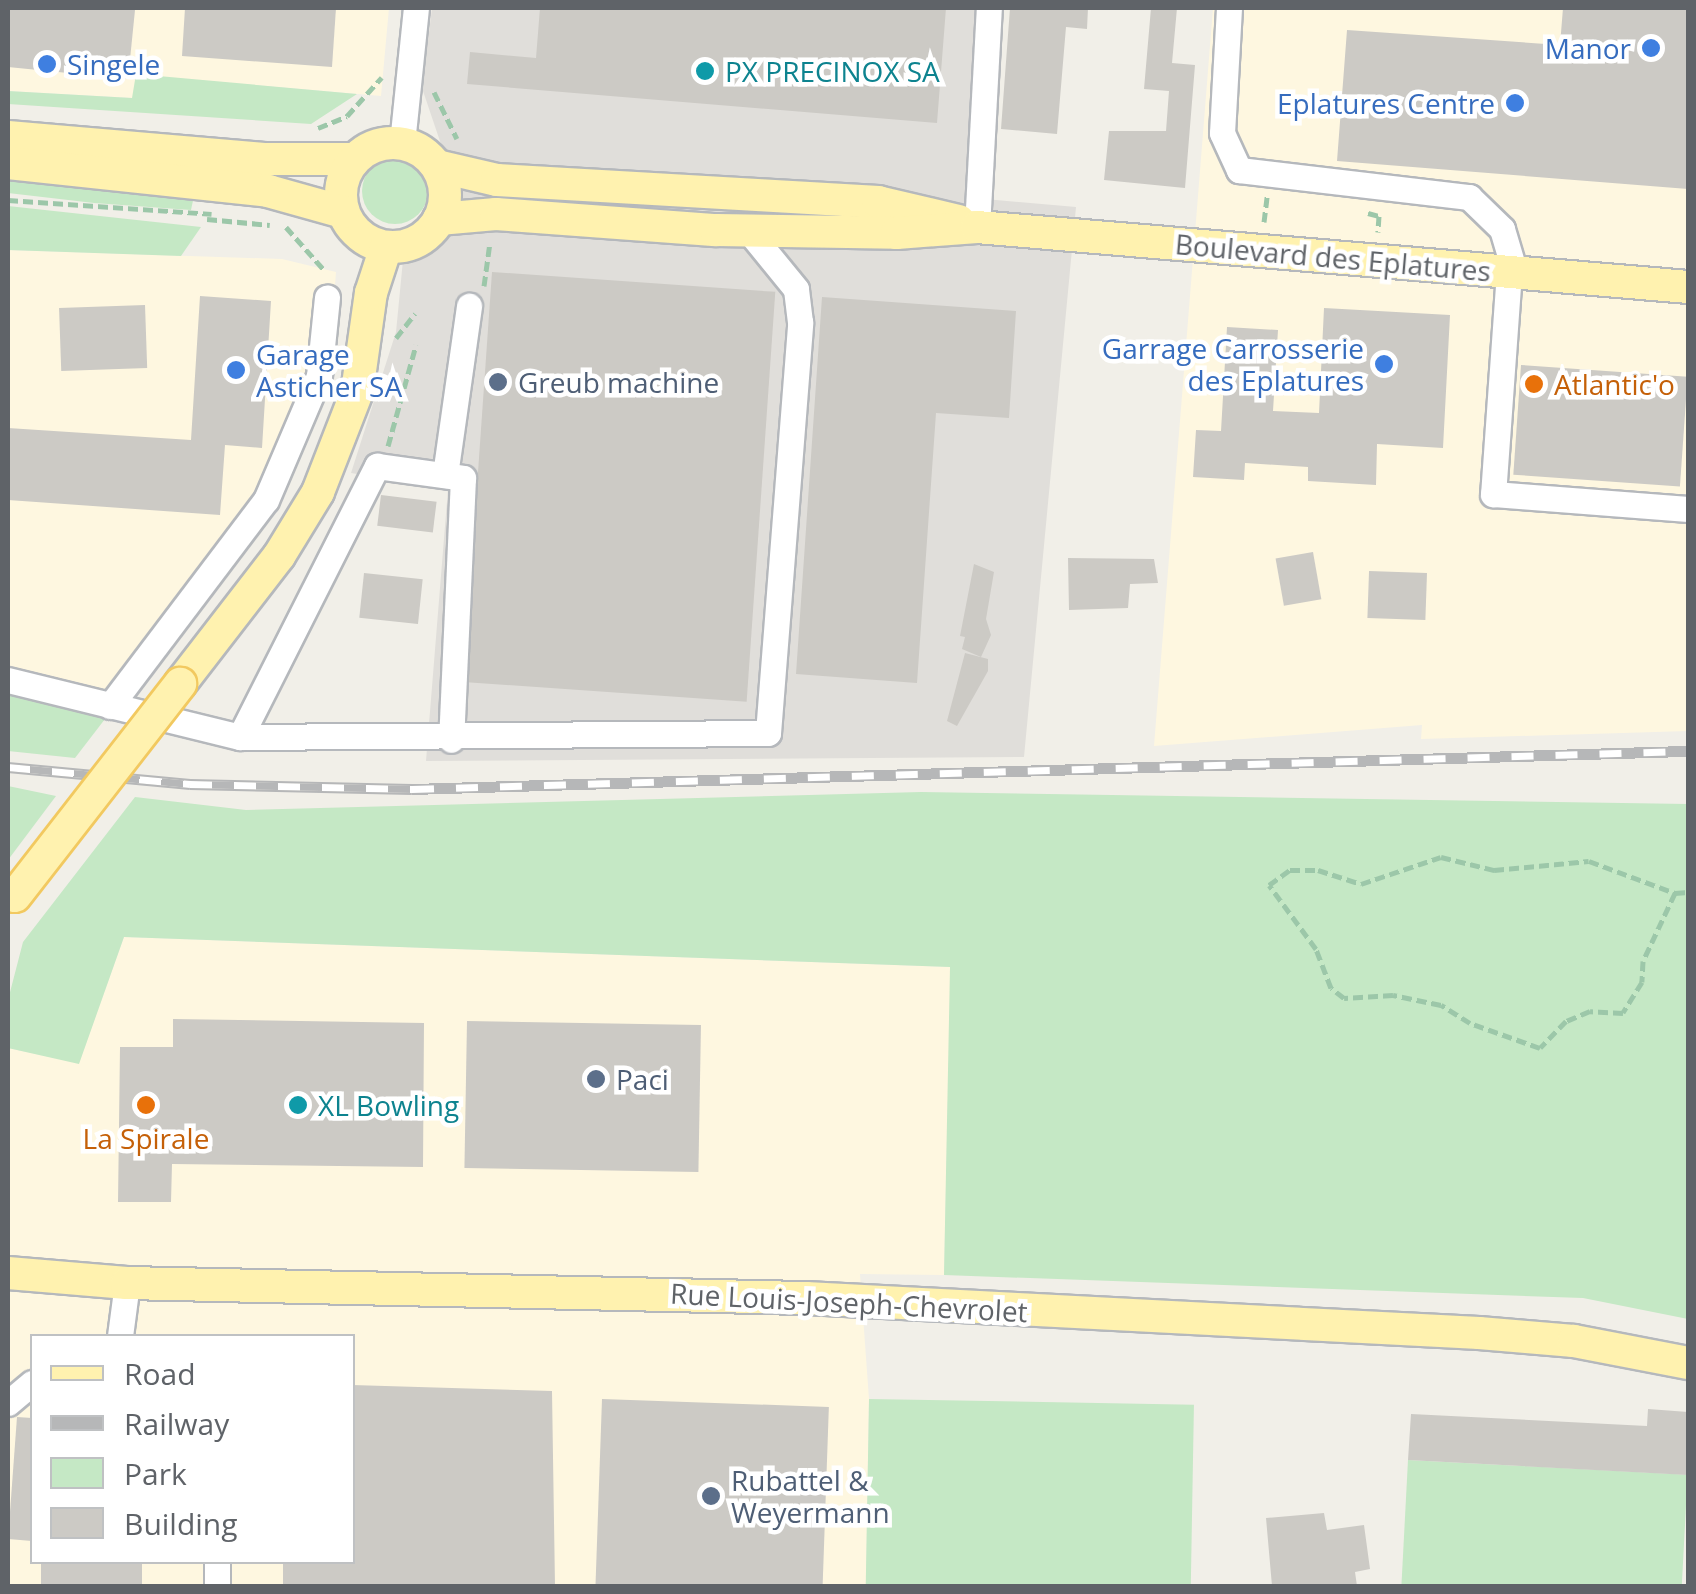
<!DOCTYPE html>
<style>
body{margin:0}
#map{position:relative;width:1696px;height:1594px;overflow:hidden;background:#f1efe8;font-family:"Open Sans",sans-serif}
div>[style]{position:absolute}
.commercial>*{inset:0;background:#fef7e0}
.industrial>*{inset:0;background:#e0deda}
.green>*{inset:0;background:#c5e8c5;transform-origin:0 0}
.round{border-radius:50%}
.building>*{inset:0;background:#cccac5;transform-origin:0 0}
.path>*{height:5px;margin-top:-2.5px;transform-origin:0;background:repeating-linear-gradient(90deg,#9cc7a9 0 10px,transparent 0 15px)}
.roads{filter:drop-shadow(2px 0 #b5b8bc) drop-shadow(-2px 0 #b5b8bc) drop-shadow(0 2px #b5b8bc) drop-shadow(0 -2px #b5b8bc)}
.minor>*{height:25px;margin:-12.5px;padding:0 12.5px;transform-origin:12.5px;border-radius:12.5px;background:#fff}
.major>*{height:32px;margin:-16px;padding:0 16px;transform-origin:16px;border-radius:16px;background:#fff2af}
.major>.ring{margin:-16px;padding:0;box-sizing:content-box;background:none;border:32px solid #fff2af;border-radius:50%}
.rail>*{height:11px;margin-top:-5.5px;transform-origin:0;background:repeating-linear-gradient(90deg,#fff 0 22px,#b6b7b8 0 44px);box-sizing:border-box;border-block:2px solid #b6b7b8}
.bridges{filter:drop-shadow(2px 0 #f2c960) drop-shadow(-2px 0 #f2c960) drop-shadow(0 2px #f2c960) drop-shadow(0 -2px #f2c960)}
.major-bridge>*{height:32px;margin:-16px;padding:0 16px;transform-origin:16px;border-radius:16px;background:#fff2af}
.dots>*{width:28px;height:28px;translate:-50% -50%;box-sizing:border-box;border:5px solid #fff;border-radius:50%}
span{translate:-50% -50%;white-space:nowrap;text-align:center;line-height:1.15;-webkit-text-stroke:9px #fff;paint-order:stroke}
.shop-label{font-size:28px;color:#366cbe}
.right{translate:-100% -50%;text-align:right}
.left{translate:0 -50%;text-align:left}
.culture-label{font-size:28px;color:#0d838f}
.street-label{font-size:28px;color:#5f6368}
.service-label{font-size:28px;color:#4e5e75}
.food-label{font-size:28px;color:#c56008}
.frame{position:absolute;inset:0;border:10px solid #5f6368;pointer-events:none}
.legend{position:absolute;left:30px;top:1334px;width:325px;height:230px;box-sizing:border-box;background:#fff;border:2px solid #bfc1c3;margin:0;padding:12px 18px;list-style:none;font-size:30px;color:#5f6368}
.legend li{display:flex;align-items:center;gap:20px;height:50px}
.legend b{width:50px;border:2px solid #bfc1c3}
</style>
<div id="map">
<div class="commercial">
<i style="clip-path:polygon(8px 8px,389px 8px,381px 96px,137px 75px,133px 98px,8px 91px)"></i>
<i style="clip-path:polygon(1213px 8px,1688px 8px,1688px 731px,1421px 739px,1422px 725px,1154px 746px)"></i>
<i style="clip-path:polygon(8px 250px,282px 259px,336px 272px,330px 353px,312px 420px,116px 722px,8px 693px)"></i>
<i style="clip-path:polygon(evenodd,124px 937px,951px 967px,944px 1275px,860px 1274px,869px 1399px,866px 1586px,8px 1586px,8px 1048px,79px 1063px,124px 937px,32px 1336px,352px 1336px,352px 1562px,32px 1562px,32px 1336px)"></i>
</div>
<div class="industrial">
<i style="clip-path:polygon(432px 8px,1001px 8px,985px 199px,1076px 207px,1024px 757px,426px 761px,448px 489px,351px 473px,396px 332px,403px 260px,449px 226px,447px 162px,422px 88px)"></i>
</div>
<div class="green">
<i style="clip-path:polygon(136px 74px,357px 94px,311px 124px,8px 104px,8px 91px,132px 98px)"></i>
<i class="round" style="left:362px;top:158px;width:66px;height:66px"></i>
<i style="clip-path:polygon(8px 177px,195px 191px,191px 210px,94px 203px,8px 193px)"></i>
<i style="clip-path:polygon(8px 206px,201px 227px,181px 256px,8px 250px)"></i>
<i style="clip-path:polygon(8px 693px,105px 719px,75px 758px,8px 751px)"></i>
<i style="clip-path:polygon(8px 786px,56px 796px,8px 860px)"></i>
<i style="clip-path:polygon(921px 792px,1688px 804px,1688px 1319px,1583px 1298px,944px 1275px,950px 967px,124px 937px,79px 1064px,8px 1048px,8px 1000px,23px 942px,135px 797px,246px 810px)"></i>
<i style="left:869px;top:1399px;width:325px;height:187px;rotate:1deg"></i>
<i style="left:1408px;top:1460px;width:280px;height:126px;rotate:3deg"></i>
</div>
<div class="building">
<i style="clip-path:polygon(8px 8px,135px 10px,128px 79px,8px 67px)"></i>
<i style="clip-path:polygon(185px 8px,336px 8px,332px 67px,182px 56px)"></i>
<i style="clip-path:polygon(540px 8px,946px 8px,937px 123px,467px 84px,470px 52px,536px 58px)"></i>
<i style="clip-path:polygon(1010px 8px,1088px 8px,1087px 29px,1066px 27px,1057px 134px,1001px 129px)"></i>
<i style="clip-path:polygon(1151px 8px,1177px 8px,1172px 63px,1195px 65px,1185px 188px,1104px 180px,1109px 131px,1166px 131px,1169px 91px,1144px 89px)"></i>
<i style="clip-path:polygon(1563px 8px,1688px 8px,1688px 189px,1337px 161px,1347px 30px,1560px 45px)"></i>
<i style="left:492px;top:272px;width:284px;height:411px;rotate:4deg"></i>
<i style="clip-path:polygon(200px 296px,271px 301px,262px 448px,225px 445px,220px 515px,8px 500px,8px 428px,191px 440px)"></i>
<i style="clip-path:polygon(822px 297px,1016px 311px,1009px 418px,936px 413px,917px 683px,796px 674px)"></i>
<i style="left:145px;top:305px;width:63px;height:86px;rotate:88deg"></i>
<i style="clip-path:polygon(1324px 308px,1450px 315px,1443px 448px,1377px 444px,1376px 485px,1308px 481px,1308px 467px,1245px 463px,1244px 480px,1193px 477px,1196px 430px,1221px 431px,1227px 327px,1278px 330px,1273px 411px,1319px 413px)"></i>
<i style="left:1521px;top:365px;width:167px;height:110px;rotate:4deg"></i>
<i style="left:381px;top:495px;width:56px;height:31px;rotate:7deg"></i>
<i style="left:1313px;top:552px;width:48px;height:38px;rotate:80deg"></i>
<i style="clip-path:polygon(1068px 558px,1154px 559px,1158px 583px,1130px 584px,1128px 608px,1069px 610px)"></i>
<i style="clip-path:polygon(974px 564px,994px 572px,986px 619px,991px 635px,981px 657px,962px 649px,965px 637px,960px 636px)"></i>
<i style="left:364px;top:573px;width:59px;height:45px;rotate:6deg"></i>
<i style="left:1427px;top:573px;width:47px;height:58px;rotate:92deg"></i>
<i style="clip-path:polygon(965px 653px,988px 659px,988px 671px,957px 726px,947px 721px)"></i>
<i style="clip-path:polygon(173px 1019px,424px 1023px,423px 1167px,172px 1164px,171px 1202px,118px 1202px,120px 1047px,173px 1047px)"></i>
<i style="left:467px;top:1021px;width:234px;height:147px;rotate:1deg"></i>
<i style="clip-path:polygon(352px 1385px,552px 1391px,555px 1586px,283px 1586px,283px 1562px,352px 1562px)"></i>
<i style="left:602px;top:1399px;width:227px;height:187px;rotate:2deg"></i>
<i style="clip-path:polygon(1648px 1409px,1688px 1412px,1688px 1475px,1408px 1460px,1411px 1414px,1647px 1426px)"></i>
<i style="clip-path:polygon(17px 1417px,32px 1418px,32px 1541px,8px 1539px)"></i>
<i style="clip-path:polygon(1324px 1513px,1327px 1530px,1364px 1525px,1370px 1569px,1355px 1572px,1357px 1586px,1272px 1586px,1266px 1518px)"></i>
<i style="left:41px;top:1562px;width:101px;height:24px"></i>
</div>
<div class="path">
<i style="left:434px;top:92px;width:52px;rotate:63.9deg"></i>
<i style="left:318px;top:128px;width:31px;rotate:-22deg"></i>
<i style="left:347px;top:116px;width:52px;rotate:-48.1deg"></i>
<i style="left:8px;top:200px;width:204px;rotate:3.9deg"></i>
<i style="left:1368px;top:213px;width:11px;rotate:15deg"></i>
<i style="left:1379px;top:216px;width:16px;rotate:94deg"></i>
<i style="left:207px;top:219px;width:63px;rotate:5.4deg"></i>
<i style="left:1264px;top:222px;width:26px;rotate:-83deg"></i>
<i style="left:286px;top:227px;width:59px;rotate:48.4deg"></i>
<i style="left:484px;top:286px;width:44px;rotate:-82.2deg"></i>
<i style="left:396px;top:338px;width:31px;rotate:-52deg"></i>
<i style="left:388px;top:446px;width:105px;rotate:-74.5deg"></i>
<i style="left:1675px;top:893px;width:75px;rotate:115.2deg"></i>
<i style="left:1643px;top:961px;width:21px;rotate:93deg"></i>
<i style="left:1642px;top:982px;width:36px;rotate:122deg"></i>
<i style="left:1623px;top:1013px;width:33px;rotate:-177deg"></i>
<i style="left:1590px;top:1011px;width:26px;rotate:157deg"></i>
<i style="left:1566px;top:1021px;width:37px;rotate:134deg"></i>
<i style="left:1540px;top:1048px;width:74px;rotate:-160.3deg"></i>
<i style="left:1470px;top:1023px;width:34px;rotate:-148deg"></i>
<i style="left:1441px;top:1005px;width:49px;rotate:-168.2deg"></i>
<i style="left:1393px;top:995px;width:49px;rotate:176.5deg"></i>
<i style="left:1344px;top:998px;width:16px;rotate:-142deg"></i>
<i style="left:1331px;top:988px;width:42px;rotate:-111deg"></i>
<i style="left:1316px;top:949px;width:79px;rotate:-126.3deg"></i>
<i style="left:1269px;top:885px;width:26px;rotate:-36deg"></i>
<i style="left:1290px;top:870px;width:28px"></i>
<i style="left:1318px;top:870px;width:45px;rotate:18deg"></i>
<i style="left:1361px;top:884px;width:84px;rotate:-18.6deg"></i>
<i style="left:1441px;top:857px;width:55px;rotate:13.8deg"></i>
<i style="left:1494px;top:870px;width:95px;rotate:-5.4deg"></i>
<i style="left:1589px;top:861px;width:92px;rotate:20.4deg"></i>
<i style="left:1675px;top:893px;width:13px;rotate:-4deg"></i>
</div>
<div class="roads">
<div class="minor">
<i style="left:1229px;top:8px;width:125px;rotate:93.2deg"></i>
<i style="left:1222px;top:133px;width:41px;rotate:65.3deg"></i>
<i style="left:1239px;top:170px;width:232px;rotate:6.7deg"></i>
<i style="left:1469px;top:197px;width:46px;rotate:44.1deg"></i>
<i style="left:1502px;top:229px;width:46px;rotate:73.5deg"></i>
<i style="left:402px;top:143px;width:136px;rotate:-84.1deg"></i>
<i style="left:977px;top:227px;width:219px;rotate:-86.9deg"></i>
<i style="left:1509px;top:272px;width:223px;rotate:94.1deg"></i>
<i style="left:1493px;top:494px;width:196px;rotate:4.4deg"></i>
<i style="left:445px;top:475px;width:171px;rotate:-81.9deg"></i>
<i style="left:8px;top:680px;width:239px;rotate:13.8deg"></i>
<i style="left:240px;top:737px;width:528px;rotate:-0.43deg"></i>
<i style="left:768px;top:733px;width:412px;rotate:-85.5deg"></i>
<i style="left:800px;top:322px;width:33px;rotate:-97deg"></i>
<i style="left:796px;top:289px;width:77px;rotate:-129.2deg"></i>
<i style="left:110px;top:706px;width:258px;rotate:-52.9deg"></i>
<i style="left:266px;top:500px;width:135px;rotate:-66.9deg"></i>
<i style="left:319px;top:376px;width:79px;rotate:-84.2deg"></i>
<i style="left:240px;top:737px;width:304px;rotate:-63.2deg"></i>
<i style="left:377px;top:466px;width:87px;rotate:7.9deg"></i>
<i style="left:463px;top:478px;width:262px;rotate:92.6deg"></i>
<i style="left:120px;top:1336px;width:53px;rotate:-82.5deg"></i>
<i style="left:8px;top:1403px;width:31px;rotate:-40deg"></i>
<i style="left:217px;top:1586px;width:24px;rotate:-90deg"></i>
</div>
<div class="major">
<i style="left:8px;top:137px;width:257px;rotate:4.9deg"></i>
<i style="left:264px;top:159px;width:90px"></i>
<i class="ring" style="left:341px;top:143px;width:72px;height:72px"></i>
<i style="left:8px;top:163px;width:262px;rotate:6.1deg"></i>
<i style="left:268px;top:191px;width:78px;rotate:15.6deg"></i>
<i style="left:437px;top:166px;width:62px;rotate:13.1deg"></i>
<i style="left:497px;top:180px;width:382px;rotate:3.3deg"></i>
<i style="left:878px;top:202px;width:83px;rotate:13.2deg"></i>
<i style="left:439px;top:219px;width:57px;rotate:-5deg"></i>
<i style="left:496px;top:214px;width:221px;rotate:4.2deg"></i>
<i style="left:716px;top:230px;width:181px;rotate:0.9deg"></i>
<i style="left:897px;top:233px;width:80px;rotate:-4.3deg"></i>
<i style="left:977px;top:227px;width:714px;rotate:4.82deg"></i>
<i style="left:180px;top:684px;width:162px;rotate:-52.3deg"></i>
<i style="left:279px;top:556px;width:75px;rotate:-58.6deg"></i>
<i style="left:318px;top:492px;width:107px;rotate:-68.7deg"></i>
<i style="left:357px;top:392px;width:100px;rotate:-82deg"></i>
<i style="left:371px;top:293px;width:48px;rotate:-71.9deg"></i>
<i style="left:8px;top:1273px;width:119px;rotate:4.8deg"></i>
<i style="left:127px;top:1283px;width:679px;rotate:1.27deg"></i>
<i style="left:806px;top:1298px;width:674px;rotate:2.98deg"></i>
<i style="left:1479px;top:1333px;width:95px;rotate:4.8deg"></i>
<i style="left:1574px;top:1341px;width:116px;rotate:10.9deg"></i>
</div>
</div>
<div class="rail">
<i style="left:8px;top:767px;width:183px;rotate:5.3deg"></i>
<i style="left:190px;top:784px;width:222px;rotate:1.3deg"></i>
<i style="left:412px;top:789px;width:1277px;rotate:-1.71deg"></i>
</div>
<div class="bridges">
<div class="major-bridge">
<i style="left:15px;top:896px;width:269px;rotate:-52.1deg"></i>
</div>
</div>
<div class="dots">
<i style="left:1651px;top:48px;background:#3f7fe0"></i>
<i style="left:47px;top:64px;background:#3f7fe0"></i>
<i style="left:705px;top:71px;background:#0f9aa8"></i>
<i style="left:1515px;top:103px;background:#3f7fe0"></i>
<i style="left:1384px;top:364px;background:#3f7fe0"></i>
<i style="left:236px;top:370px;background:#3f7fe0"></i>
<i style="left:498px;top:382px;background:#5c6f8a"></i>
<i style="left:1534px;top:384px;background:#e8710a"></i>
<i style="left:596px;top:1079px;background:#5c6f8a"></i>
<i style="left:146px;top:1105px;background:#e8710a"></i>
<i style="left:298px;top:1105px;background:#0f9aa8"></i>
<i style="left:711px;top:1496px;background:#5c6f8a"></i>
</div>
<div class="shop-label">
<span class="right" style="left:1631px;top:48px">Manor</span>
<span class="left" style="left:67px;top:64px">Singele</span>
<span class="right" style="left:1495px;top:103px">Eplatures Centre</span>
<span class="right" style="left:1364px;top:364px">Garrage Carrosserie<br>des Eplatures</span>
<span class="left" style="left:256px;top:370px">Garage<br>Asticher SA</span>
</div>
<div class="culture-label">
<span class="left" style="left:725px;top:71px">PX PRECINOX SA</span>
<span class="left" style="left:318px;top:1105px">XL Bowling</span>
</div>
<div class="street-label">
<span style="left:1333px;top:257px;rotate:5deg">Boulevard des Eplatures</span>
<span style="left:849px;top:1302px;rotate:3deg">Rue Louis-Joseph-Chevrolet</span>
</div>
<div class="service-label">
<span class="left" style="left:518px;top:382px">Greub machine</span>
<span class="left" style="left:616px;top:1079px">Paci</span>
<span class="left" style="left:731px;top:1496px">Rubattel &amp;<br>Weyermann</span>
</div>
<div class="food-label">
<span class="left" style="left:1554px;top:384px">Atlantic'o</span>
<span style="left:146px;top:1138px">La Spirale</span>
</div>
<div class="frame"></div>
<ul class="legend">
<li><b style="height:12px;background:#fff2af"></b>Road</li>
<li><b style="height:12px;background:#b6b7b8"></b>Railway</li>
<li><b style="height:28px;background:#c5e8c5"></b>Park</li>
<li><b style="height:28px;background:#cccac5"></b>Building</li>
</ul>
</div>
